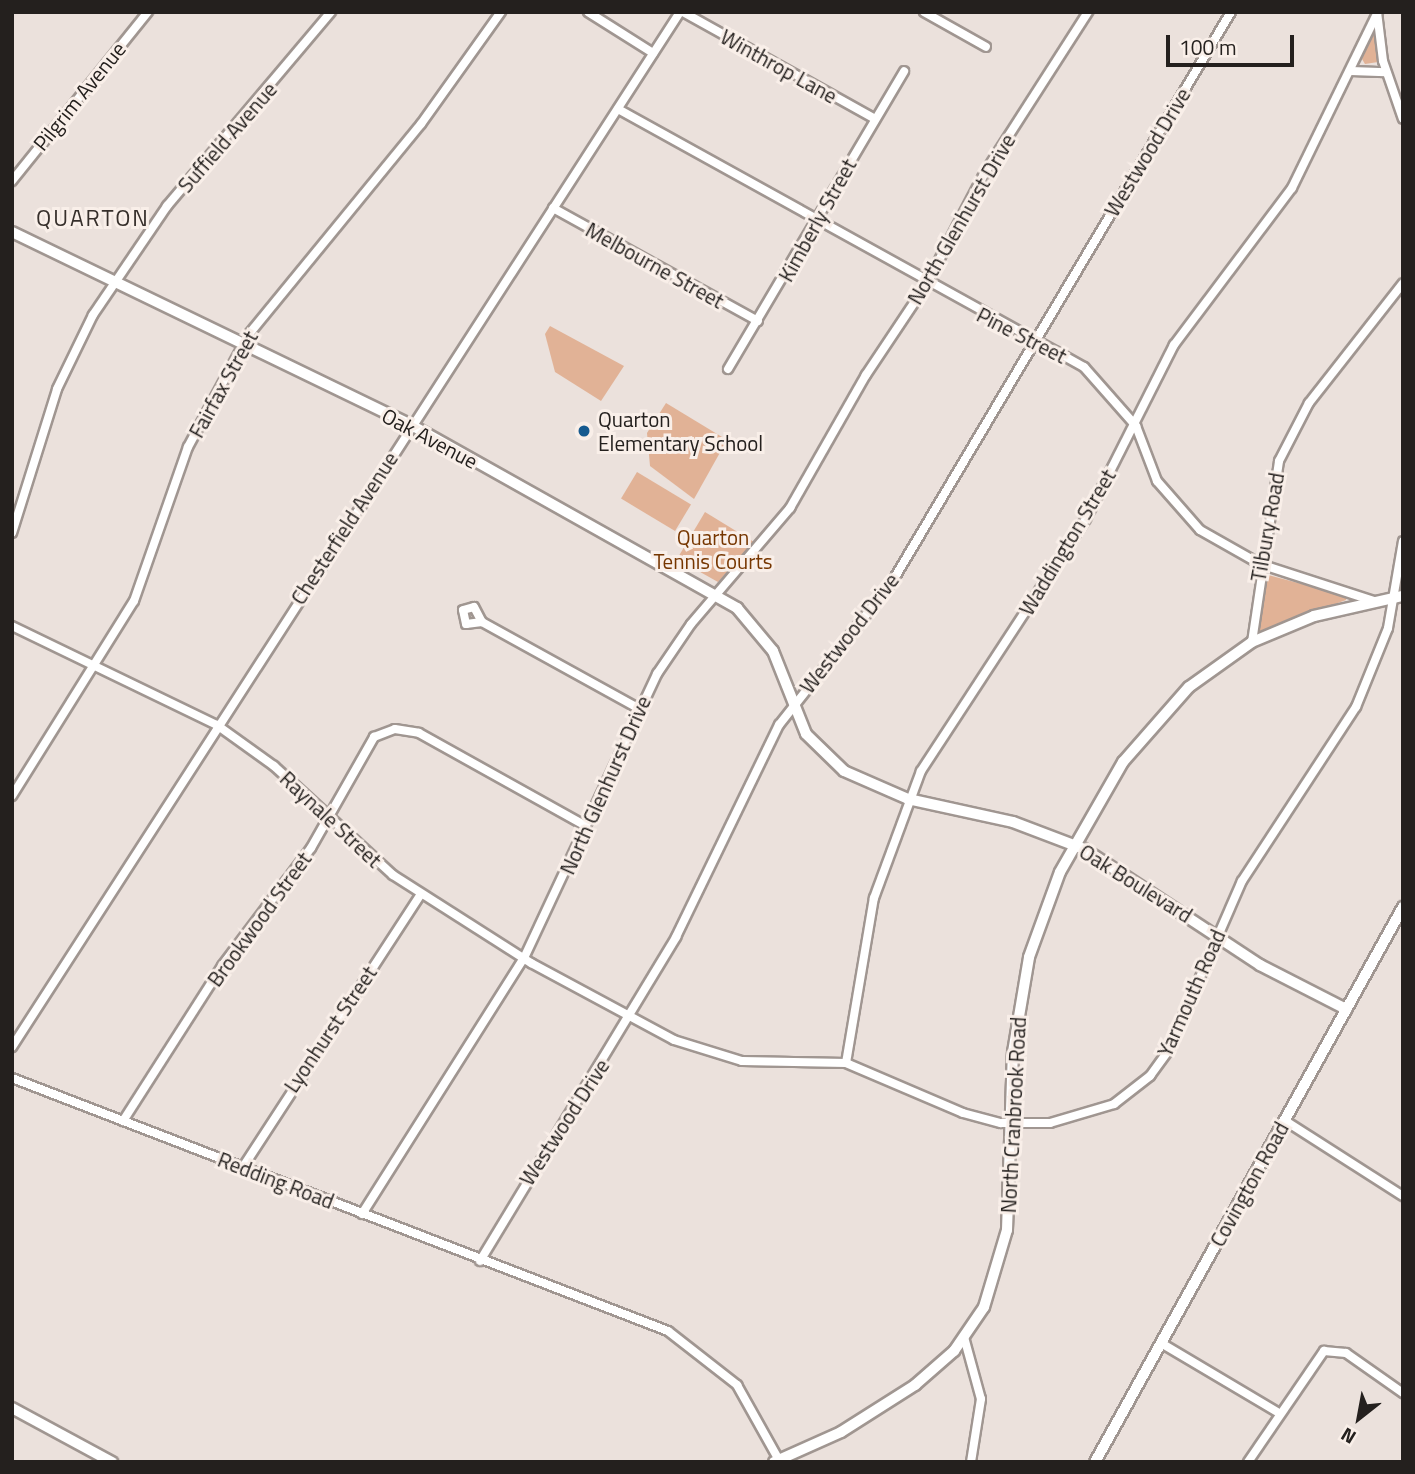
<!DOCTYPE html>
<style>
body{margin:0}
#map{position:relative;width:1415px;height:1474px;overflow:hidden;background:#ebe1dc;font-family:"Titillium Web",sans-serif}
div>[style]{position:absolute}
.green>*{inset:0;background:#e1b296;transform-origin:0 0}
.roads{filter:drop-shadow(2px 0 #a09691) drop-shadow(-2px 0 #a09691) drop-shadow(0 2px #a09691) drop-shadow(0 -2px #a09691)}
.street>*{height:8px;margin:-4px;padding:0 4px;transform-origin:4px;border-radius:4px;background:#fff}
.secondary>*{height:10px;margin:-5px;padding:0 5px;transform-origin:5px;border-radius:5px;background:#fff}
.dots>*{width:19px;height:19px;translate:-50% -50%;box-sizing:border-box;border:4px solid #f9efe9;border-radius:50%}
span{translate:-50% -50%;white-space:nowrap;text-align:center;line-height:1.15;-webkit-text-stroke:6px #f9efe9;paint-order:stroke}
.street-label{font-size:21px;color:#24201e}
.poi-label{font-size:21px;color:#24201e}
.left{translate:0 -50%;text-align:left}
.park-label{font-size:21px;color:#763600}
.neighbourhood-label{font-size:23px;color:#362f2b;letter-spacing:2px}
.frame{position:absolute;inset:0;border:14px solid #24201e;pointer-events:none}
.north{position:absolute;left:1324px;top:1383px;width:70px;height:70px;-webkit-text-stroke:5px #f9efe9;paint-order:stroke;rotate:211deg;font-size:19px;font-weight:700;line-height:28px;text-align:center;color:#24201e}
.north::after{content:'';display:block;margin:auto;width:24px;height:32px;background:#24201e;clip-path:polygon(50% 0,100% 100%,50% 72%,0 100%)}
.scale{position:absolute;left:1166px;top:35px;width:128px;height:32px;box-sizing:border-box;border:4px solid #24201e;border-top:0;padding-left:9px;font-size:21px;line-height:24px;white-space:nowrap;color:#24201e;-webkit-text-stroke:5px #f9efe9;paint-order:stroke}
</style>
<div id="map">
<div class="green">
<i style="clip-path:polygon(1374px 32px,1378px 62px,1365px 64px,1362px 59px)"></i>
<i style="clip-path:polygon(550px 326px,624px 366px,601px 401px,555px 372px,545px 334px)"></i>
<i style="clip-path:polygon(666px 403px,727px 440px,694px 499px,650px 466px,647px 433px)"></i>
<i style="left:637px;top:472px;width:63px;height:31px;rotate:31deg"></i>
<i style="clip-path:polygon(705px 512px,754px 542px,718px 582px,677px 559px)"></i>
<i style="clip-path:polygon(1264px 574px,1347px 596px,1346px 600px,1259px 632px)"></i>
</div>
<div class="roads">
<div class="street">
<i style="left:588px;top:12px;width:77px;rotate:32.2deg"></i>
<i style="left:683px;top:12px;width:220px;rotate:29.1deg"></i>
<i style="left:924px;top:12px;width:71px;rotate:29.4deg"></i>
<i style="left:1377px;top:12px;width:49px;rotate:83deg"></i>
<i style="left:1383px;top:61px;width:61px;rotate:71deg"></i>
<i style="left:1351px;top:71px;width:35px;rotate:2deg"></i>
<i style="left:618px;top:109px;width:533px;rotate:28.97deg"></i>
<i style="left:1084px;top:367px;width:79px;rotate:48.6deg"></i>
<i style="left:1136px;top:426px;width:59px;rotate:69.1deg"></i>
<i style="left:1157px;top:481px;width:65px;rotate:48.7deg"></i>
<i style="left:1200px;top:530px;width:69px;rotate:29.5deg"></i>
<i style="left:1260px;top:564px;width:120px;rotate:18deg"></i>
<i style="left:12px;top:181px;width:217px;rotate:-51.2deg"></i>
<i style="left:553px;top:208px;width:234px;rotate:28.9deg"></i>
<i style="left:728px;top:369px;width:346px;rotate:-59.4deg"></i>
<i style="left:12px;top:533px;width:151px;rotate:-72.6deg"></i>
<i style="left:57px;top:389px;width:82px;rotate:-64.1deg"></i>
<i style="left:93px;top:315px;width:132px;rotate:-55.8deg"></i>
<i style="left:167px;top:206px;width:254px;rotate:-49.8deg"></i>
<i style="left:482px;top:622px;width:16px;rotate:173deg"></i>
<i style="left:466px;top:624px;width:14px;rotate:-102deg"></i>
<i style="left:463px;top:610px;width:11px;rotate:-15deg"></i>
<i style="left:474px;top:607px;width:17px;rotate:62deg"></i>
<i style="left:482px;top:622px;width:178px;rotate:28.9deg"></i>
<i style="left:12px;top:626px;width:228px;rotate:25.8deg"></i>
<i style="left:217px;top:725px;width:70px;rotate:35.7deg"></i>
<i style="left:274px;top:766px;width:161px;rotate:42.5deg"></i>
<i style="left:393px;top:875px;width:164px;rotate:32.5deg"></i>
<i style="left:531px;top:963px;width:162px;rotate:28.3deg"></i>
<i style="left:674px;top:1040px;width:71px;rotate:17.2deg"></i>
<i style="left:742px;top:1061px;width:104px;rotate:1.1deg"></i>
<i style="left:846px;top:1063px;width:127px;rotate:23.1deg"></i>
<i style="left:963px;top:1113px;width:39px;rotate:15deg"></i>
<i style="left:1001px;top:1123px;width:49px"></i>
<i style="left:1050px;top:1123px;width:67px;rotate:-16.5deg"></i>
<i style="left:1114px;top:1104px;width:46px;rotate:-37.9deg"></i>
<i style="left:1150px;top:1076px;width:31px;rotate:-54deg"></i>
<i style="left:1168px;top:1051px;width:185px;rotate:-66.5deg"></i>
<i style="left:1242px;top:881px;width:208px;rotate:-56.8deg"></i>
<i style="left:1356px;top:707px;width:85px;rotate:-67.9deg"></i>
<i style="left:1388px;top:628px;width:88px;rotate:-80.2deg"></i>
<i style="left:1252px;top:642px;width:183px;rotate:-81.5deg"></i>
<i style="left:1279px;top:461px;width:65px;rotate:-62.7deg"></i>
<i style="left:1309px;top:403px;width:152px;rotate:-51.9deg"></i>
<i style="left:12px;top:796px;width:230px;rotate:-58deg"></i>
<i style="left:134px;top:601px;width:163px;rotate:-70.7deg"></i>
<i style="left:188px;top:447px;width:128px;rotate:-61.6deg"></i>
<i style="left:249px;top:334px;width:271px;rotate:-50.7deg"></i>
<i style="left:421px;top:124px;width:138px;rotate:-54.5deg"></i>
<i style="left:12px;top:1047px;width:1232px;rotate:-57.16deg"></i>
<i style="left:846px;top:1063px;width:167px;rotate:-80.4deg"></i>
<i style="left:874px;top:898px;width:135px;rotate:-69.7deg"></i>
<i style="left:921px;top:771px;width:301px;rotate:-56.8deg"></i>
<i style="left:1086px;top:519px;width:195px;rotate:-63.2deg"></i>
<i style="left:1174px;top:345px;width:196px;rotate:-53.1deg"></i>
<i style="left:1292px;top:188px;width:196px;rotate:-64deg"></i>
<i style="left:12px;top:1078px;width:703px;rotate:21.09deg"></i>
<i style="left:668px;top:1331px;width:88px;rotate:38deg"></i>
<i style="left:737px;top:1385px;width:88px;rotate:60.8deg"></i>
<i style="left:1284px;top:1120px;width:141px;rotate:32.6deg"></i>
<i style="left:123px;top:1121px;width:184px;rotate:-57.4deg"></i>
<i style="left:222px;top:966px;width:148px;rotate:-53deg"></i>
<i style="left:311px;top:848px;width:128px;rotate:-60.4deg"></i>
<i style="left:374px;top:737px;width:22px;rotate:-21deg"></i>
<i style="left:395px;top:729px;width:24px;rotate:9deg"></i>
<i style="left:419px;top:733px;width:189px;rotate:29.1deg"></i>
<i style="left:243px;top:1167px;width:326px;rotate:-56.9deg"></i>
<i style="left:362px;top:1214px;width:303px;rotate:-57.7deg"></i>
<i style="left:524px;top:958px;width:314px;rotate:-64.9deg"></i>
<i style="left:657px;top:674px;width:60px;rotate:-55.8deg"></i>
<i style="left:691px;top:624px;width:153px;rotate:-49.5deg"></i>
<i style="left:790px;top:508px;width:153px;rotate:-60.3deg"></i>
<i style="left:866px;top:375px;width:108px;rotate:-56.3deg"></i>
<i style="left:926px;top:285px;width:125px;rotate:-62.4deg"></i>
<i style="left:984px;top:174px;width:193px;rotate:-57.3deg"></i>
<i style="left:480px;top:1261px;width:379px;rotate:-58.8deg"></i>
<i style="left:676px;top:937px;width:236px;rotate:-64.1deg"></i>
<i style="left:779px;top:725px;width:182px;rotate:-51.7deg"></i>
<i style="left:892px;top:582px;width:663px;rotate:-59.26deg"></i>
<i style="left:964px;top:1337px;width:64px;rotate:74.7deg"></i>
<i style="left:981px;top:1399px;width:64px;rotate:99deg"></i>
<i style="left:1161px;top:1343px;width:135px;rotate:30.7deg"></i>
<i style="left:1248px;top:1462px;width:135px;rotate:-55.6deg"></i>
<i style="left:1324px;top:1351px;width:22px;rotate:5deg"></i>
<i style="left:1346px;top:1353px;width:70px;rotate:35.1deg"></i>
</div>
<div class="secondary">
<i style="left:12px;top:232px;width:445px;rotate:25.8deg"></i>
<i style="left:413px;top:426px;width:372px;rotate:29.3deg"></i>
<i style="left:737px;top:608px;width:56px;rotate:50.1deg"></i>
<i style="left:773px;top:651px;width:89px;rotate:68.3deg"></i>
<i style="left:806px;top:734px;width:53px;rotate:44.2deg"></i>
<i style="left:844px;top:771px;width:70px;rotate:23.6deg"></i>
<i style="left:908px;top:799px;width:107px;rotate:12.4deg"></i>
<i style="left:1013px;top:822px;width:76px;rotate:20.8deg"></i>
<i style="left:1084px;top:849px;width:211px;rotate:33.4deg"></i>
<i style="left:1260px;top:965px;width:97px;rotate:27.1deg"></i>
<i style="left:12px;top:1408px;width:114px;rotate:28.4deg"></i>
<i style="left:774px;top:1462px;width:73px;rotate:-24.1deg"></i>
<i style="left:841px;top:1432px;width:88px;rotate:-32.4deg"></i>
<i style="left:915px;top:1385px;width:52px;rotate:-41.1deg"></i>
<i style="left:954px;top:1351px;width:53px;rotate:-55.7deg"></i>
<i style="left:984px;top:1307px;width:80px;rotate:-73.4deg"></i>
<i style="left:1007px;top:1230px;width:178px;rotate:-88.1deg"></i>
<i style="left:1013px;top:1052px;width:96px;rotate:-80.4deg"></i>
<i style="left:1029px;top:957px;width:90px;rotate:-70deg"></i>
<i style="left:1060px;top:872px;width:127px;rotate:-60.2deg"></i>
<i style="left:1123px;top:762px;width:100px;rotate:-48.7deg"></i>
<i style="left:1189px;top:687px;width:77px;rotate:-35.5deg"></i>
<i style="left:1252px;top:642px;width:67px;rotate:-22.8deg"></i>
<i style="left:1314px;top:616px;width:91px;rotate:-12.7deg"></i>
<i style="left:1095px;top:1462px;width:635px;rotate:-60.97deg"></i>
</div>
</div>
<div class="dots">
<i style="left:584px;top:431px;background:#165a8f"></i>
</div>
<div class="street-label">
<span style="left:779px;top:66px;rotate:29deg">Winthrop Lane</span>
<span style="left:79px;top:96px;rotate:-51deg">Pilgrim Avenue</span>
<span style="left:227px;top:137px;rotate:-49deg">Suffield Avenue</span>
<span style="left:1147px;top:152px;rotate:-59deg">Westwood Drive</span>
<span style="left:961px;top:219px;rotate:-60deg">North Glenhurst Drive</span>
<span style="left:817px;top:220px;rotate:-61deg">Kimberly Street</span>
<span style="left:655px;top:265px;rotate:29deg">Melbourne Street</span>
<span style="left:1022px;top:335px;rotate:27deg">Pine Street</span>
<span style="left:223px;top:384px;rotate:-61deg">Fairfax Street</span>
<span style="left:430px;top:438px;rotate:28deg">Oak Avenue</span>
<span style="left:1267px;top:527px;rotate:-80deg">Tilbury Road</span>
<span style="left:344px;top:528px;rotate:-57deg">Chesterfield Avenue</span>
<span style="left:1067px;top:542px;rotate:-59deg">Waddington Street</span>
<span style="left:849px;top:633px;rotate:-52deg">Westwood Drive</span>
<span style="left:605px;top:785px;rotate:-66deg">North Glenhurst Drive</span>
<span style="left:331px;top:819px;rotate:43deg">Raynale Street</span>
<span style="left:1136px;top:883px;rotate:32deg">Oak Boulevard</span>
<span style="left:259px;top:919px;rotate:-54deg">Brookwood Street</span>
<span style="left:1191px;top:993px;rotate:-66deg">Yarmouth Road</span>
<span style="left:330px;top:1029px;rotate:-56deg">Lyonhurst Street</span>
<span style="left:1013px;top:1115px;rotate:-87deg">North Cranbrook Road</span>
<span style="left:564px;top:1122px;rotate:-57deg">Westwood Drive</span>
<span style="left:276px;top:1180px;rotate:21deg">Redding Road</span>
<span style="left:1249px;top:1184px;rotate:-61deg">Covington Road</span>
</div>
<div class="poi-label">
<span class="left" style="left:598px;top:431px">Quarton<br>Elementary School</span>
</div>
<div class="park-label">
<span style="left:713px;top:549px">Quarton<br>Tennis Courts</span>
</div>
<div class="neighbourhood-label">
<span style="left:93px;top:218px">QUARTON</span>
</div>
<div class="frame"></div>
<div class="north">N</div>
<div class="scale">100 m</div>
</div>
